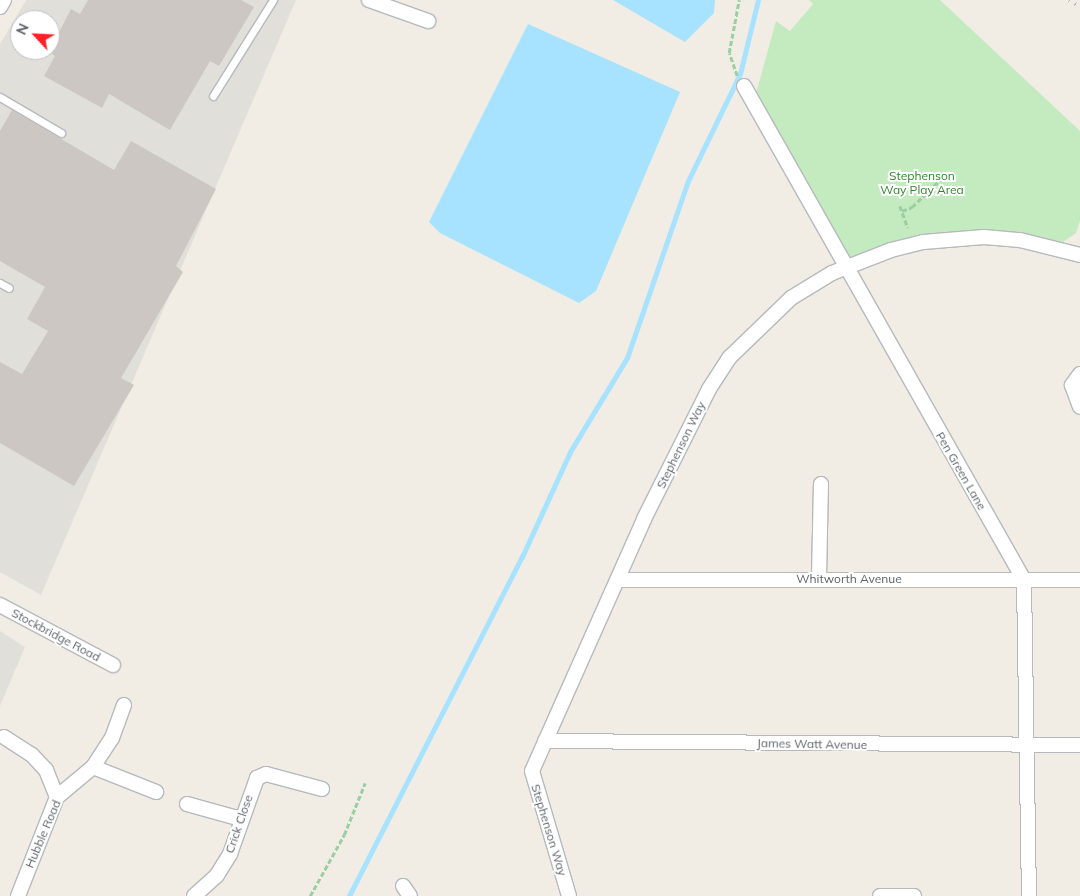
<!DOCTYPE html>
<style>
body{margin:0}
#map{position:relative;width:1080px;height:896px;overflow:hidden;background:#f1ede5;font-family:Mulish,sans-serif}
div>[style]{position:absolute}
.industrial>*{inset:0;background:#e1dfd9}
.green>*{inset:0;background:#c4eabf}
.water>*{inset:0;background:#a7e2ff}
.stream>*{height:4.5px;margin:-2.25px;padding:0 2.25px;transform-origin:2.25px;border-radius:2.25px;background:#a7e2ff}
.building>*{inset:0;background:#ccc7c2}
.path>*{height:2.5px;margin-top:-1.25px;transform-origin:0;background:repeating-linear-gradient(90deg,#99cfa3 0 5px,transparent 0 7.5px)}
.roads{filter:drop-shadow(1px 0 #b6b9bd) drop-shadow(-1px 0 #b6b9bd) drop-shadow(0 1px #b6b9bd) drop-shadow(0 -1px #b6b9bd)}
.lane>*{height:7px;margin:-3.5px;padding:0 3.5px;transform-origin:3.5px;border-radius:3.5px;background:#fff}
.street>*{height:14px;margin:-7px;padding:0 7px;transform-origin:7px;border-radius:7px;background:#fff}
.rail>*{height:4px;margin-top:-2px;transform-origin:0;background:repeating-linear-gradient(90deg,#b6b7b8 0 1px,transparent 0 7px)}
span{translate:-50% -50%;white-space:nowrap;text-align:center;line-height:1.15;-webkit-text-stroke:4px #fff;paint-order:stroke}
.park-label{font-size:12px;color:#31862d}
.street-label{font-size:12px;color:#5d6267}
.north{position:absolute;left:10px;top:10px;width:50px;height:50px;box-sizing:border-box;background:#fff;border:1px solid #bec0c2;border-radius:50%;rotate:295deg;font-size:14px;font-weight:700;line-height:20px;text-align:center;color:#5d6267}
.north::after{content:'';display:block;margin:auto;width:18px;height:22px;background:#fa2227;clip-path:polygon(50% 0,100% 100%,50% 72%,0 100%)}
</style>
<div id="map">
<div class="industrial">
<i style="clip-path:polygon(evenodd,26px 0,296px 0,41px 595px,0 572px,0 44px,26px 0,20px 20px,50px 20px,50px 50px,20px 50px,20px 20px)"></i>
<i style="clip-path:polygon(0 631px,25px 647px,0 706px)"></i>
</div>
<div class="green">
<i style="clip-path:polygon(809px 0,940px 0,1080px 131px,1080px 221px,1076px 233px,1063px 242px,984px 230px,921px 236px,845px 269px,755px 97px,776px 21px,790px 31px,813px 4px)"></i>
</div>
<div class="water">
<i style="clip-path:polygon(613px 0,715px 0,714px 13px,685px 42px)"></i>
<i style="clip-path:polygon(528px 24px,680px 92px,596px 291px,579px 303px,440px 233px,429px 222px)"></i>
</div>
<div class="stream">
<i style="left:349px;top:896px;width:381px;rotate:-63deg"></i>
<i style="left:522px;top:557px;width:115px;rotate:-65.4deg"></i>
<i style="left:570px;top:452px;width:110px;rotate:-58.8deg"></i>
<i style="left:627px;top:358px;width:187px;rotate:-71deg"></i>
<i style="left:688px;top:181px;width:119px;rotate:-64.1deg"></i>
<i style="left:740px;top:74px;width:76px;rotate:-76.3deg"></i>
</div>
<div class="building">
<i style="clip-path:polygon(88px 0,241px 0,254px 7px,219px 66px,210px 61px,170px 130px,109px 94px,102px 108px,44px 76px,55px 56px,46px 50px,50px 50px,71px 9px,80px 14px)"></i>
<i style="clip-path:polygon(12px 110px,114px 170px,131px 141px,216px 189px,176px 266px,183px 272px,121px 378px,134px 385px,74px 486px,0 443px,0 362px,22px 374px,48px 331px,27px 319px,45px 287px,0 261px,0 131px)"></i>
</div>
<div class="path">
<i style="left:737px;top:76px;width:24px;rotate:-109deg"></i>
<i style="left:729px;top:53px;width:54px;rotate:-79.3deg"></i>
<i style="left:900px;top:206px;width:23px;rotate:70deg"></i>
<i style="left:902px;top:211px;width:11px;rotate:-22deg"></i>
<i style="left:912px;top:207px;width:50px;rotate:-44.2deg"></i>
<i style="left:310px;top:896px;width:70px;rotate:-60.9deg"></i>
<i style="left:344px;top:835px;width:56px;rotate:-68deg"></i>
</div>
<div class="roads">
<div class="lane">
<i style="left:213px;top:96px;width:113px;rotate:-58deg"></i>
<i style="left:0;top:97px;width:71px;rotate:30.5deg"></i>
<i style="left:0;top:283px;width:10px;rotate:29deg"></i>
</div>
<div class="street">
<i style="left:369px;top:0;width:63px;rotate:19.6deg"></i>
<i style="left:0;top:7px;width:8px;rotate:-60deg"></i>
<i style="left:744px;top:86px;width:568px;rotate:60.46deg"></i>
<i style="left:1024px;top:580px;width:316px;rotate:89.1deg"></i>
<i style="left:1080px;top:374px;width:14px;rotate:126deg"></i>
<i style="left:1072px;top:385px;width:23px;rotate:70deg"></i>
<i style="left:819px;top:578px;width:94px;rotate:-88.8deg"></i>
<i style="left:619px;top:580px;width:461px"></i>
<i style="left:0;top:605px;width:128px;rotate:28deg"></i>
<i style="left:4px;top:737px;width:33px;rotate:33deg"></i>
<i style="left:32px;top:755px;width:21px;rotate:47deg"></i>
<i style="left:46px;top:770px;width:29px;rotate:68deg"></i>
<i style="left:545px;top:741px;width:535px;rotate:0.43deg"></i>
<i style="left:93px;top:767px;width:68px;rotate:21.6deg"></i>
<i style="left:187px;top:804px;width:56px;rotate:15.5deg"></i>
<i style="left:403px;top:886px;width:12px;rotate:55deg"></i>
<i style="left:18px;top:896px;width:106px;rotate:-68.5deg"></i>
<i style="left:57px;top:797px;width:47px;rotate:-39.8deg"></i>
<i style="left:93px;top:767px;width:35px;rotate:-57deg"></i>
<i style="left:112px;top:738px;width:35px;rotate:-70deg"></i>
<i style="left:194px;top:896px;width:31px;rotate:-42deg"></i>
<i style="left:217px;top:875px;width:25px;rotate:-58deg"></i>
<i style="left:230px;top:854px;width:81px;rotate:-70.4deg"></i>
<i style="left:257px;top:778px;width:10px;rotate:-24deg"></i>
<i style="left:266px;top:774px;width:58px;rotate:15deg"></i>
<i style="left:569px;top:896px;width:130px;rotate:-106.5deg"></i>
<i style="left:532px;top:771px;width:276px;rotate:-66deg"></i>
<i style="left:644px;top:519px;width:145px;rotate:-63.4deg"></i>
<i style="left:709px;top:389px;width:38px;rotate:-57deg"></i>
<i style="left:730px;top:357px;width:85px;rotate:-44deg"></i>
<i style="left:791px;top:298px;width:48px;rotate:-31.4deg"></i>
<i style="left:832px;top:273px;width:63px;rotate:-21.3deg"></i>
<i style="left:891px;top:250px;width:33px;rotate:-14deg"></i>
<i style="left:923px;top:242px;width:61px;rotate:-4.7deg"></i>
<i style="left:984px;top:237px;width:36px;rotate:5deg"></i>
<i style="left:1020px;top:240px;width:62px;rotate:14deg"></i>
<i style="left:880px;top:896px;width:34px"></i>
</div>
</div>
<div class="rail">
<i style="left:1069px;top:0;width:13px;rotate:32deg"></i>
</div>
<div class="park-label">
<span style="left:922px;top:183px">Stephenson<br>Way Play Area</span>
</div>
<div class="street-label">
<span style="left:681px;top:445px;rotate:-64deg">Stephenson Way</span>
<span style="left:961px;top:471px;rotate:60deg">Pen Green Lane</span>
<span style="left:849px;top:579px">Whitworth Avenue</span>
<span style="left:56px;top:635px;rotate:28deg">Stockbridge Road</span>
<span style="left:812px;top:744px;rotate:1deg">James Watt Avenue</span>
<span style="left:239px;top:824px;rotate:-71deg">Crick Close</span>
<span style="left:549px;top:830px;rotate:73deg">Stephenson Way</span>
<span style="left:43px;top:834px;rotate:-67deg">Hubble Road</span>
</div>
<div class="north">N</div>
</div>
